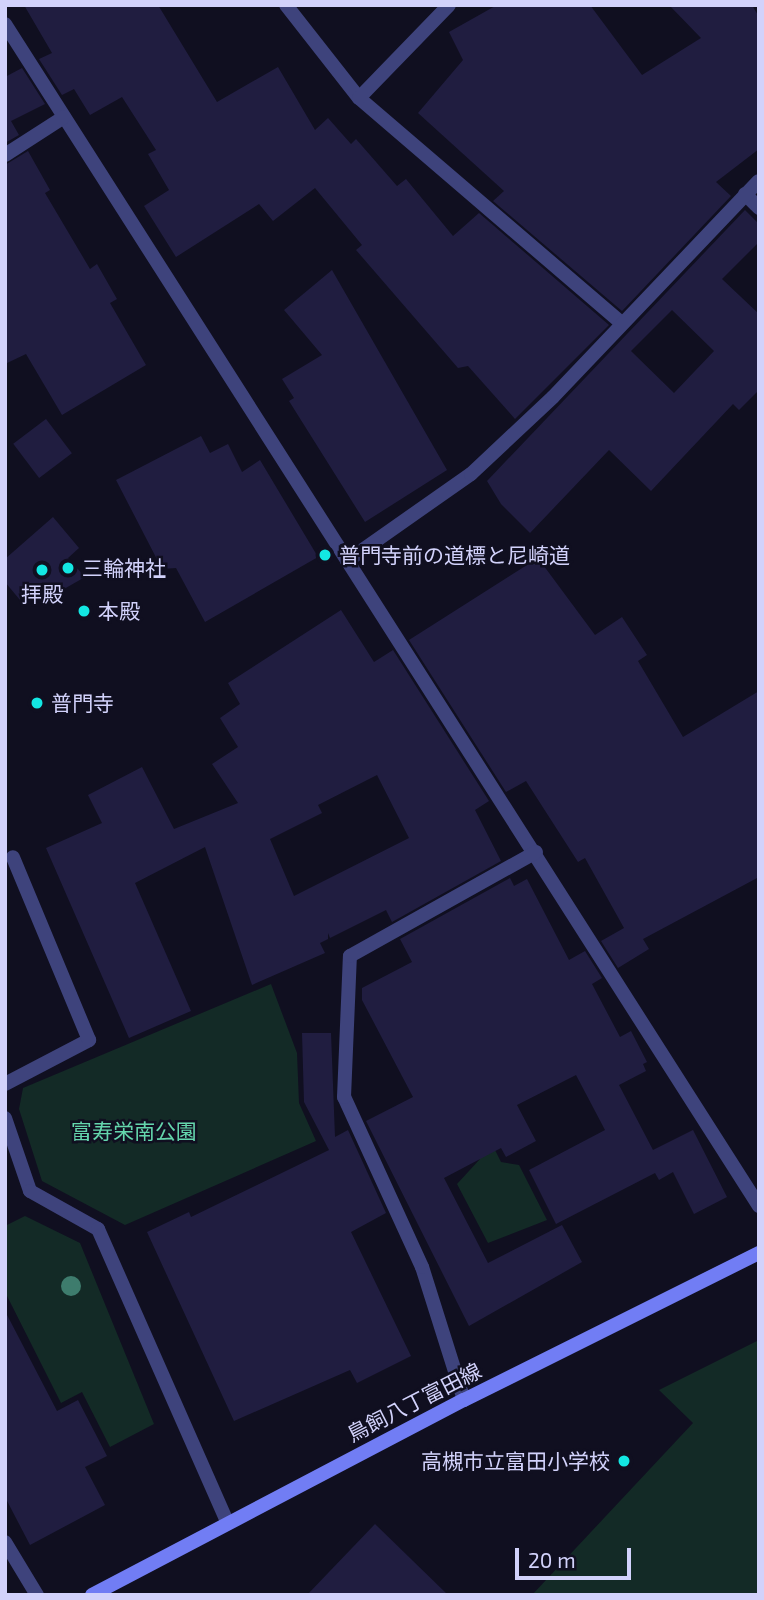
<!DOCTYPE html>
<meta charset="utf-8">
<style>
body{margin:0}
#map{position:relative;width:764px;height:1600px;overflow:hidden;background:#100f20;font-family:"Exo 2","Noto Sans JP",sans-serif}
div>[style]{position:absolute}
.green>*{inset:0;background:#132a26}
.building>*{inset:0;background:#201d40;transform-origin:0 0}
.lane>*{height:14px;margin:-7px;padding:0 7px;transform-origin:7px;border-radius:7px;background:#3e437c}
.street>*{height:14px;margin:-7px;padding:0 7px;transform-origin:7px;border-radius:7px;background:#3e437c}
.secondary>*{height:14px;margin:-7px;padding:0 7px;transform-origin:7px;border-radius:7px;background:#717df4}
.trees>*{width:20px;height:20px;margin:-10px;border-radius:50%;background:#3e7c6d}
.dots>*{width:19px;height:19px;translate:-50% -50%;box-sizing:border-box;border:4px solid #100f20;border-radius:50%}
span{translate:-50% -50%;white-space:nowrap;text-align:center;line-height:1.15;-webkit-text-stroke:5px #100f20;paint-order:stroke}
.poi-label{font-size:21px;color:#d2d2fb}
.left{translate:0 -50%;text-align:left}
.right{translate:-100% -50%;text-align:right}
.park-label{font-size:21px;color:#64d5ac}
.street-label{font-size:21px;color:#d2d2fb}
.frame{position:absolute;inset:0;border:7px solid #d2d2fb;pointer-events:none}
.scale{position:absolute;left:515px;top:1548px;width:116px;height:32px;box-sizing:border-box;border:4px solid #d2d2fb;border-top:0;padding-left:9px;font-size:21px;line-height:24px;white-space:nowrap;color:#d2d2fb;-webkit-text-stroke:5px #100f20;paint-order:stroke}
</style>
<div id="map">
<div class="green">
<i style="clip-path:polygon(271px 984px,297px 1053px,299px 1103px,316px 1141px,125px 1225px,42px 1181px,19px 1109px,23px 1088px)"></i>
<i style="clip-path:polygon(475px 1110px,501px 1162px,519px 1165px,547px 1220px,488px 1243px,457px 1184px,480px 1159px,466px 1114px)"></i>
<i style="clip-path:polygon(25px 1216px,80px 1243px,154px 1424px,110px 1447px,82px 1392px,61px 1403px,5px 1292px,5px 1226px)"></i>
<i style="clip-path:polygon(759px 1340px,759px 1595px,532px 1595px,693px 1423px,659px 1390px)"></i>
</div>
<div class="building">
<i style="clip-path:polygon(24px 5px,158px 5px,217px 102px,278px 67px,315px 130px,328px 118px,351px 144px,356px 139px,397px 186px,406px 179px,453px 236px,479px 213px,609px 325px,515px 419px,468px 366px,458px 368px,356px 250px,362px 245px,315px 188px,273px 221px,259px 204px,176px 257px,144px 206px,169px 190px,148px 154px,156px 150px,122px 97px,90px 115px,74px 89px,62px 95px,39px 59px,52px 53px)"></i>
<i style="clip-path:polygon(497px 5px,590px 5px,642px 75px,701px 38px,669px 5px,752px 5px,759px 17px,759px 149px,716px 182px,731px 196px,622px 311px,493px 201px,504px 191px,418px 113px,463px 60px,449px 32px)"></i>
<i style="clip-path:polygon(22px 68px,45px 104px,11px 121px,19px 135px,5px 143px,5px 77px)"></i>
<i style="clip-path:polygon(28px 151px,50px 190px,45px 193px,90px 269px,97px 264px,117px 299px,110px 303px,146px 365px,62px 415px,26px 354px,5px 364px,5px 165px)"></i>
<i style="clip-path:polygon(evenodd,745px 210px,759px 224px,759px 242px,722px 279px,759px 314px,759px 390px,739px 410px,733px 404px,651px 491px,609px 450px,530px 533px,501px 504px,487px 481px,745px 210px,672px 310px,714px 351px,674px 393px,631px 351px,672px 310px)"></i>
<i style="clip-path:polygon(332px 270px,447px 470px,365px 522px,289px 401px,294px 398px,282px 379px,322px 355px,284px 310px)"></i>
<i style="left:46px;top:419px;width:43px;height:41px;rotate:53deg"></i>
<i style="clip-path:polygon(201px 436px,210px 453px,228px 444px,242px 472px,260px 460px,318px 557px,205px 622px,176px 568px,162px 569px,116px 480px)"></i>
<i style="clip-path:polygon(53px 517px,79px 548px,68px 558px,85px 577px,43px 601px,33px 589px,20px 600px,5px 582px,5px 559px)"></i>
<i style="clip-path:polygon(538px 558px,595px 635px,622px 617px,647px 655px,638px 661px,683px 737px,759px 691px,759px 877px,643px 939px,649px 949px,618px 968px,601px 941px,624px 928px,585px 858px,578px 862px,526px 781px,506px 792px,409px 640px)"></i>
<i style="clip-path:polygon(evenodd,341px 610px,374px 662px,393px 650px,489px 801px,475px 810px,501px 861px,392px 922px,386px 910px,330px 938px,328px 933px,328px 939px,320px 943px,325px 953px,252px 985px,205px 847px,135px 883px,191px 1011px,129px 1038px,46px 848px,102px 823px,88px 795px,142px 767px,174px 829px,238px 803px,212px 764px,238px 747px,220px 718px,240px 704px,228px 683px,341px 610px,377px 775px,409px 838px,294px 896px,270px 839px,322px 813px,318px 805px,377px 775px)"></i>
<i style="clip-path:polygon(510px 878px,514px 886px,527px 879px,569px 960px,585px 951px,602px 978px,592px 984px,620px 1037px,631px 1031px,647px 1062px,643px 1064px,646px 1071px,619px 1085px,653px 1150px,693px 1130px,727px 1197px,694px 1214px,673px 1172px,659px 1180px,655px 1173px,556px 1224px,529px 1170px,605px 1130px,576px 1075px,517px 1105px,536px 1141px,506px 1157px,501px 1148px,444px 1178px,488px 1263px,562px 1225px,582px 1262px,469px 1326px,366px 1121px,413px 1097px,362px 1000px,362px 988px,412px 962px,400px 939px)"></i>
<i style="clip-path:polygon(302px 1033px,331px 1033px,335px 1137px,348px 1130px,386px 1213px,351px 1232px,411px 1356px,357px 1383px,350px 1370px,234px 1421px,147px 1232px,189px 1212px,191px 1217px,329px 1150px,304px 1102px)"></i>
<i style="clip-path:polygon(5px 1311px,57px 1411px,78px 1400px,107px 1456px,85px 1467px,105px 1505px,30px 1545px,5px 1497px)"></i>
<i style="clip-path:polygon(375px 1524px,448px 1595px,307px 1595px)"></i>
</div>
<div class="lane">
<i style="left:5px;top:1542px;width:62px;rotate:58.9deg"></i>
</div>
<div class="street">
<i style="left:286px;top:5px;width:118px;rotate:51.9deg"></i>
<i style="left:359px;top:98px;width:344px;rotate:40.6deg"></i>
<i style="left:5px;top:24px;width:1402px;rotate:57.47deg"></i>
<i style="left:359px;top:98px;width:129px;rotate:-45.9deg"></i>
<i style="left:5px;top:155px;width:70px;rotate:-32.8deg"></i>
<i style="left:745px;top:194px;width:20px;rotate:45deg"></i>
<i style="left:347px;top:561px;width:151px;rotate:-35.1deg"></i>
<i style="left:471px;top:474px;width:112px;rotate:-43.2deg"></i>
<i style="left:553px;top:397px;width:298px;rotate:-46.4deg"></i>
<i style="left:5px;top:1084px;width:95px;rotate:-27.6deg"></i>
<i style="left:89px;top:1040px;width:198px;rotate:-112.6deg"></i>
<i style="left:5px;top:1118px;width:77px;rotate:71.1deg"></i>
<i style="left:30px;top:1191px;width:78px;rotate:29.2deg"></i>
<i style="left:98px;top:1229px;width:320px;rotate:66.2deg"></i>
<i style="left:464px;top:1400px;width:139px;rotate:-107.5deg"></i>
<i style="left:422px;top:1267px;width:187px;rotate:-114.6deg"></i>
<i style="left:344px;top:1097px;width:141px;rotate:-87.6deg"></i>
<i style="left:350px;top:956px;width:213px;rotate:-29.2deg"></i>
</div>
<div class="secondary">
<i style="left:92px;top:1595px;width:420px;rotate:-27.7deg"></i>
<i style="left:464px;top:1400px;width:330px;rotate:-26.5deg"></i>
</div>
<div class="trees">
<i style="left:71px;top:1286px"></i>
</div>
<div class="dots">
<i style="left:325px;top:555px;background:#13e7e3"></i>
<i style="left:68px;top:568px;background:#13e7e3"></i>
<i style="left:42px;top:570px;background:#13e7e3"></i>
<i style="left:84px;top:611px;background:#13e7e3"></i>
<i style="left:37px;top:703px;background:#13e7e3"></i>
<i style="left:624px;top:1461px;background:#13e7e3"></i>
</div>
<div class="poi-label">
<span class="left" style="left:339px;top:555px">普門寺前の道標と尼崎道</span>
<span class="left" style="left:82px;top:568px">三輪神社</span>
<span style="left:42px;top:594px">拝殿</span>
<span class="left" style="left:98px;top:611px">本殿</span>
<span class="left" style="left:51px;top:703px">普門寺</span>
<span class="right" style="left:610px;top:1461px">高槻市立富田小学校</span>
</div>
<div class="park-label">
<span style="left:134px;top:1131px">富寿栄南公園</span>
</div>
<div class="street-label">
<span style="left:414px;top:1402px;rotate:-27deg">鳥飼八丁富田線</span>
</div>
<div class="frame"></div>
<div class="scale">20 m</div>
</div>
